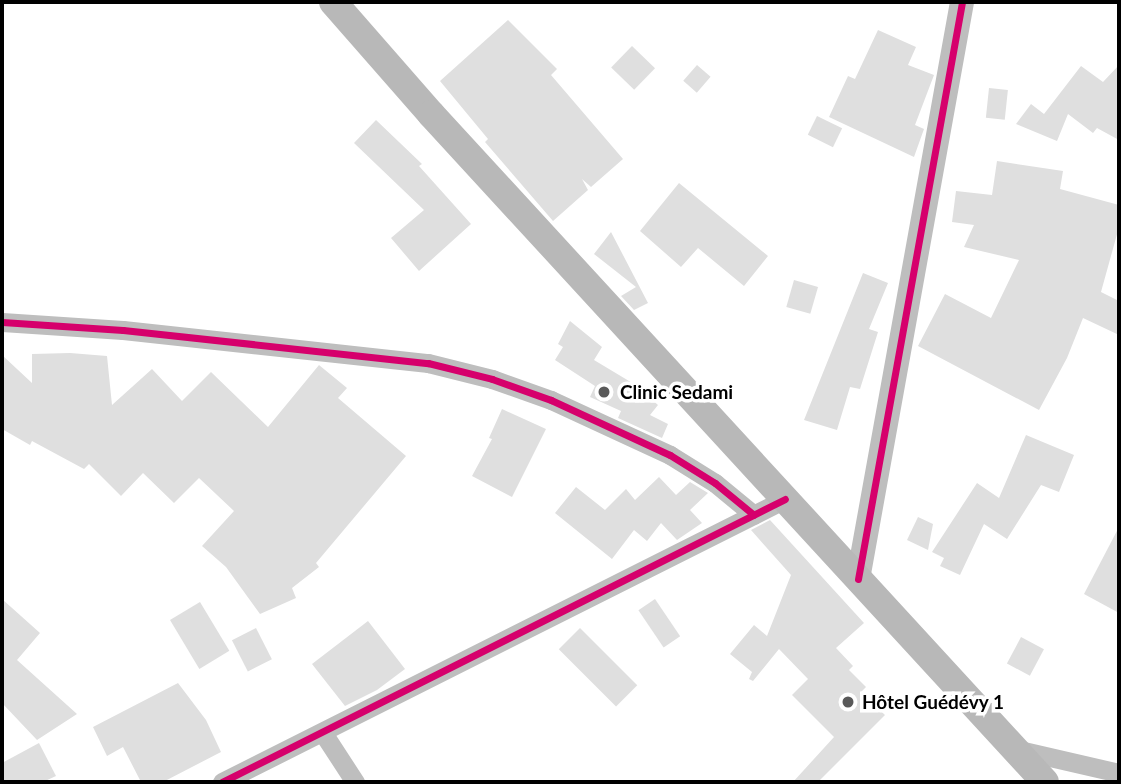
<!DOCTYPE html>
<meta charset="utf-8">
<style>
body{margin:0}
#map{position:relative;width:1121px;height:784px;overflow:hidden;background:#fff;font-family:Lato,sans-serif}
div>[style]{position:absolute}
.building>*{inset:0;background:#dfdfdf;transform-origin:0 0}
.minor>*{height:19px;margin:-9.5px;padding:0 9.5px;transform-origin:9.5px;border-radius:9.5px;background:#bebebe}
.tertiary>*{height:24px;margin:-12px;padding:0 12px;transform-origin:12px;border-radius:12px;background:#bebebe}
.secondary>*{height:28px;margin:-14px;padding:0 14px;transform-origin:14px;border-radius:14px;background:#b8b8b8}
.cycleway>*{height:7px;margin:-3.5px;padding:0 3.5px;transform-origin:3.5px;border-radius:3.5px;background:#d6006c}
.dots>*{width:19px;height:19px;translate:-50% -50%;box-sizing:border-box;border:4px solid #fff;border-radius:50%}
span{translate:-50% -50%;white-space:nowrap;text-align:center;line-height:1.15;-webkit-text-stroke:7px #fff;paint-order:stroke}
.poi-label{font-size:19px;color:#000;font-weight:700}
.left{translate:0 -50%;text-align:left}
.frame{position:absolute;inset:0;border:4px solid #000;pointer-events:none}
</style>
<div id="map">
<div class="building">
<i style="clip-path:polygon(508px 20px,557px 69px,551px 75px,623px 159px,591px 187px,582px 179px,588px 190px,553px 221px,485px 142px,488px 139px,440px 81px)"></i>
<i style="clip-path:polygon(878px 30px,916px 47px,908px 65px,934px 75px,915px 125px,924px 129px,914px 157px,829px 117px,848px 76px,855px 79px)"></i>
<i style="left:632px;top:46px;width:32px;height:30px;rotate:44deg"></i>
<i style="left:697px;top:65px;width:18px;height:21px;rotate:41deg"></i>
<i style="clip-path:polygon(1119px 65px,1119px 140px,1097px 128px,1093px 133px,1068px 114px,1057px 141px,1016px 124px,1031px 104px,1044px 114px,1081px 66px,1103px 82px)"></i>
<i style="left:989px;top:88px;width:19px;height:30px;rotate:6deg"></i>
<i style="left:817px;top:116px;width:28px;height:21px;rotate:26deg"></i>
<i style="clip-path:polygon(376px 120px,422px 164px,419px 166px,471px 224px,419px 271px,391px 238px,424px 210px,354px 143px)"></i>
<i style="clip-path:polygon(997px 161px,1063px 171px,1060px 189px,1119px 205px,1119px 227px,1101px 292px,1119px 301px,1119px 335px,1083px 318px,1067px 358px,1039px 410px,918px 346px,945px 294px,991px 318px,1019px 260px,964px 247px,974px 225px,952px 222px,956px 191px,992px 195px)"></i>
<i style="clip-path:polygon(679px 183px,768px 256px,744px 286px,698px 248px,681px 267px,640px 231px)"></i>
<i style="clip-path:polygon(611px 232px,648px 303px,634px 310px,621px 296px,636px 287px,594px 254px)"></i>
<i style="clip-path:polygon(863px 273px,888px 283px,869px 329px,878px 332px,860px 389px,850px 387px,837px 430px,804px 420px)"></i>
<i style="left:794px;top:280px;width:25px;height:28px;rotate:16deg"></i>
<i style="clip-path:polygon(570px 321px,602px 347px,594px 360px,634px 384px,658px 405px,650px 415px,668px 424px,662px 438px,618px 418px,621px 411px,590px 397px,595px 386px,555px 360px,563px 347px,558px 344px)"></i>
<i style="clip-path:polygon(70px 353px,107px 356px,112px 405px,152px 369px,182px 401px,211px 372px,268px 427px,319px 365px,347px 388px,338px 398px,406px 456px,316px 563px,319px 567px,292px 588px,296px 598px,260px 614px,226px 567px,202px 546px,234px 511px,199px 478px,174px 503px,143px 473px,121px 496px,89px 464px,84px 469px,32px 441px,30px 445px,2px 429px,2px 355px,32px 383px,32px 354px)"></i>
<i style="clip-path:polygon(502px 409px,546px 429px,512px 497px,472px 476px,492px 439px,489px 438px)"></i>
<i style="clip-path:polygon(1026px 435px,1074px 455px,1059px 492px,1041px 485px,1007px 539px,984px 524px,960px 575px,940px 566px,944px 558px,932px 552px,977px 483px,999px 498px)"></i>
<i style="clip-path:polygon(659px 477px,676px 495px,690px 482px,708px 493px,690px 510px,702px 523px,677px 540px,661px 523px,647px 541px,634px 530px,612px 559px,555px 513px,576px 487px,605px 510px,626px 489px,635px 500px)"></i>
<i style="clip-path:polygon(918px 517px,933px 524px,928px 550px,907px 540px)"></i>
<i style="clip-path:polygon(770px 520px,864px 623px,836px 648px,853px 666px,849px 670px,866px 687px,861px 692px,885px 715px,818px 782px,793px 782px,834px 737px,792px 695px,808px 679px,779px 649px,753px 681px,749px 679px,752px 672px,730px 654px,754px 625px,767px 636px,791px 575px,751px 530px)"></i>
<i style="clip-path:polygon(1119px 527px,1119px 613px,1084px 594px)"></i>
<i style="clip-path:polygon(2px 599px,40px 633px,17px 660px,77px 714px,37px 740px,2px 703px)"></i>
<i style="left:655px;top:599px;width:45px;height:20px;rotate:56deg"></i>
<i style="left:200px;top:602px;width:57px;height:35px;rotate:59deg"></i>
<i style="clip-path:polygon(368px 621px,405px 669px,377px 690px,345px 706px,312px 664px)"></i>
<i style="left:256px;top:628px;width:35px;height:27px;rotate:63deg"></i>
<i style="left:580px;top:628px;width:81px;height:30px;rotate:45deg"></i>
<i style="left:1021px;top:637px;width:26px;height:30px;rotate:28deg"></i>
<i style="clip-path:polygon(178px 683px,206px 720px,221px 752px,163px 782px,141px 782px,123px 747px,107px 756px,93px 727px)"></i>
<i style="clip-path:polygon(39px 743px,56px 776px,43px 782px,2px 782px,2px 763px)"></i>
</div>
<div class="minor">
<i style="left:2px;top:322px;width:121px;rotate:3.8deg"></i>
<i style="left:123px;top:330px;width:307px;rotate:6.2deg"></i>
<i style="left:428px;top:363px;width:66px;rotate:14deg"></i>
<i style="left:492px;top:379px;width:63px;rotate:19.6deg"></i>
<i style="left:551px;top:400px;width:131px;rotate:24.8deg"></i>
<i style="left:670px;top:455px;width:53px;rotate:31.9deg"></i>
<i style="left:715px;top:483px;width:50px;rotate:39.4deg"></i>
<i style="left:323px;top:733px;width:59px;rotate:56.9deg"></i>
<i style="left:1015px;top:749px;width:107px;rotate:13deg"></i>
<i style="left:222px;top:782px;width:630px;rotate:-26.69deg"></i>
</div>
<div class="tertiary">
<i style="left:858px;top:579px;width:586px;rotate:-79.78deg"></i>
</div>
<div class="secondary">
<i style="left:333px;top:2px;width:149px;rotate:48.8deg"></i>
<i style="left:431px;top:114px;width:907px;rotate:47.41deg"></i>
</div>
<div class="cycleway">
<i style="left:2px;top:322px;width:121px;rotate:3.8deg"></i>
<i style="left:123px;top:330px;width:307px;rotate:6.2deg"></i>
<i style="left:428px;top:363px;width:66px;rotate:14deg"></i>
<i style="left:492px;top:379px;width:63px;rotate:19.6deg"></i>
<i style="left:551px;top:400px;width:131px;rotate:24.8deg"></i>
<i style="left:670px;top:455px;width:53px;rotate:31.9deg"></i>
<i style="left:715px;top:483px;width:50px;rotate:39.4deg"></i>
<i style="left:858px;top:579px;width:586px;rotate:-79.78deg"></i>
<i style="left:222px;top:782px;width:630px;rotate:-26.69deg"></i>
</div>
<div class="dots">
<i style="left:604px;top:392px;background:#595959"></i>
<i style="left:848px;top:702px;background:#595959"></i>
</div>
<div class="poi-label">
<span class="left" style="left:620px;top:392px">Clinic Sedami</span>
<span class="left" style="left:862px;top:702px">Hôtel Guédévy 1</span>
</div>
<div class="frame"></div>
</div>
